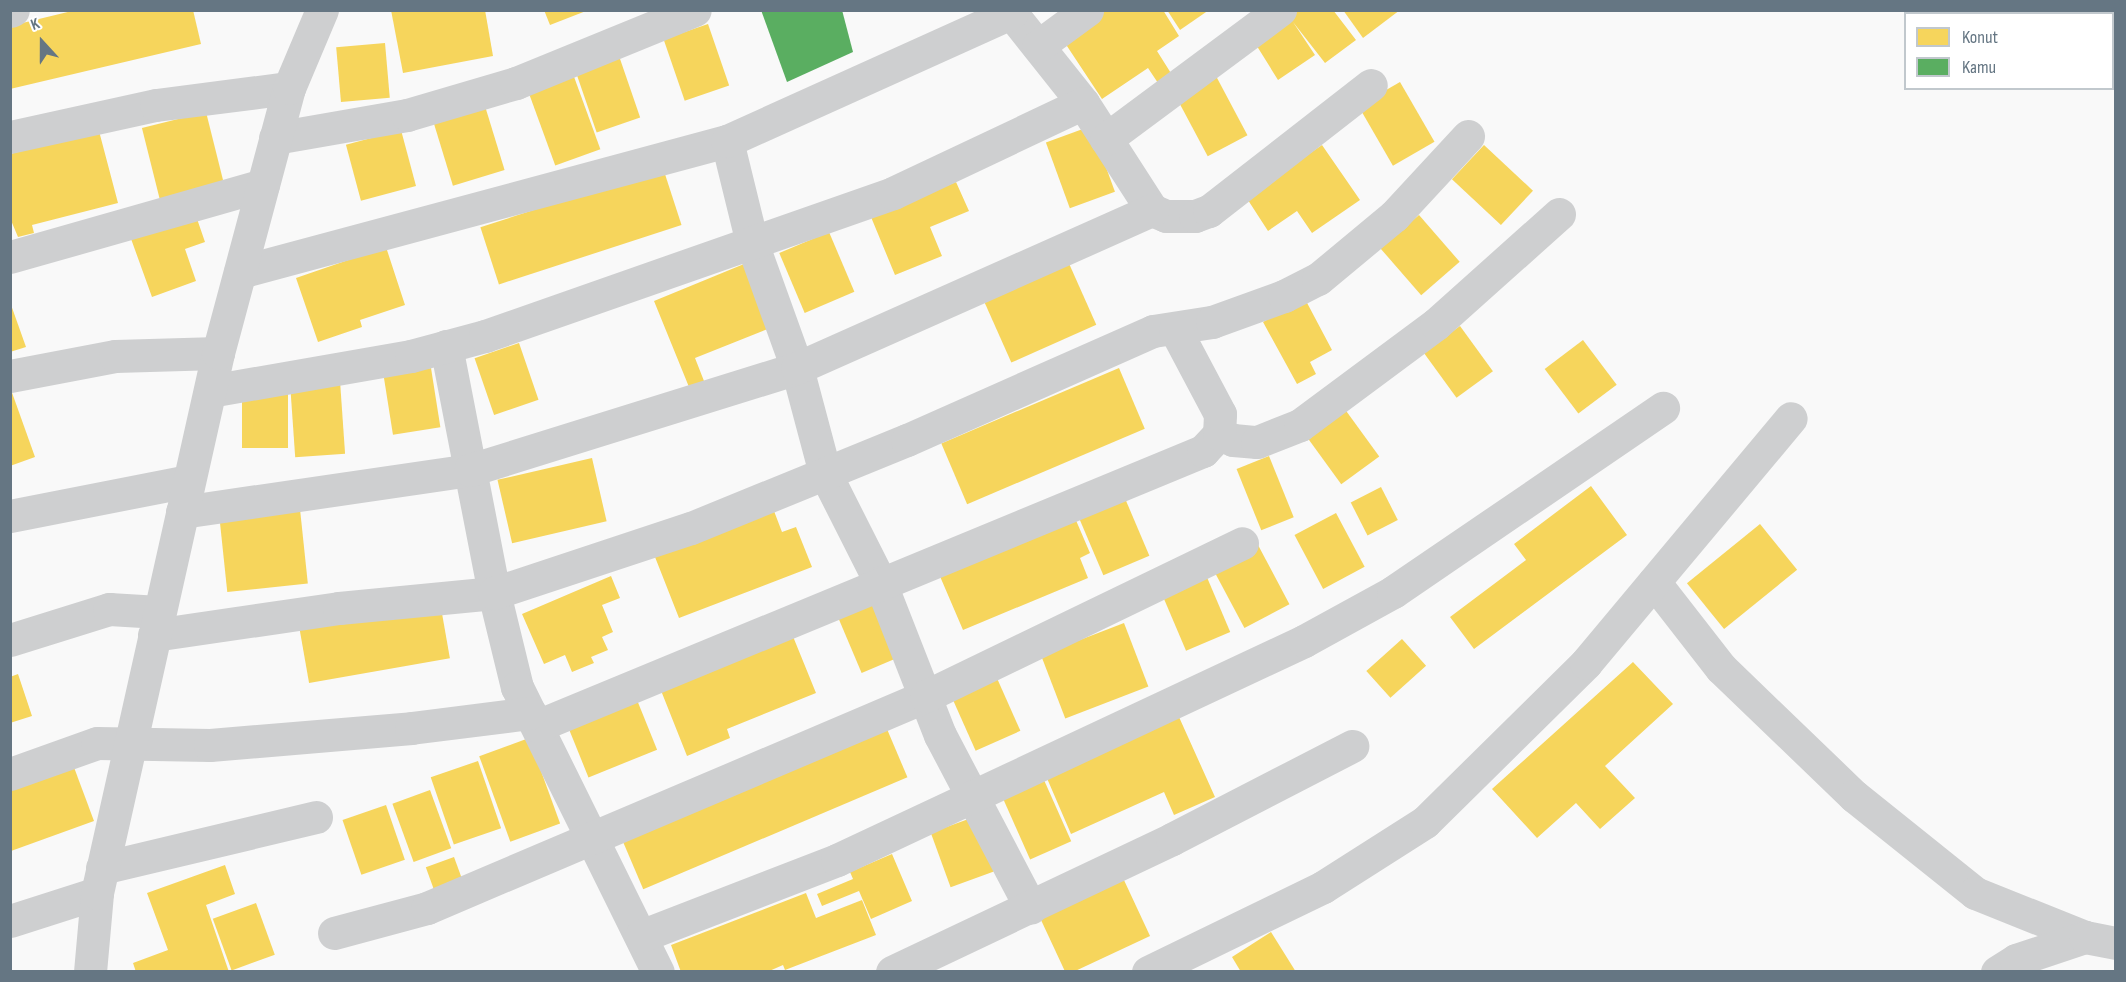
<!DOCTYPE html>
<style>
body{margin:0}
#map{position:relative;width:2126px;height:982px;overflow:hidden;background:#f9f9f9;font-family:"Sofia Sans Condensed",sans-serif}
div>[style]{position:absolute}
.homes>*{inset:0;background:#f6d55c;transform-origin:0 0}
.public>*{inset:0;background:#5aae61}
.minor>*{height:33px;margin:-16.5px;padding:0 16.5px;transform-origin:16.5px;border-radius:16.5px;background:#cecfd0}
span{translate:-50% -50%;white-space:nowrap;text-align:center;line-height:1.15;-webkit-text-stroke:6px #fff;paint-order:stroke}
.frame{position:absolute;inset:0;border:12px solid #657683;pointer-events:none}
.legend{position:absolute;left:1904px;top:12px;width:210px;height:78px;box-sizing:border-box;background:#fff;border:2px solid #c1c8cd;margin:0;padding:8px 10px;list-style:none;font-size:18px;color:#657683}
.legend li{display:flex;align-items:center;gap:12px;height:30px}
.legend b{width:30px;border:2px solid #c1c8cd}
.north{position:absolute;left:12px;top:12px;width:60px;height:60px;-webkit-text-stroke:4px #fff;paint-order:stroke;rotate:339deg;font-size:16px;font-weight:700;line-height:24px;text-align:center;color:#657683}
.north::after{content:'';display:block;margin:auto;width:21px;height:27px;background:#657683;clip-path:polygon(50% 0,100% 100%,50% 72%,0 100%)}
</style>
<div id="map">
<div class="homes">
<i style="clip-path:polygon(76px 10px,193px 10px,201px 44px,10px 89px,10px 26px)"></i>
<i style="clip-path:polygon(391px 10px,485px 10px,493px 56px,403px 73px)"></i>
<i style="clip-path:polygon(544px 10px,586px 10px,586px 11px,550px 25px)"></i>
<i style="clip-path:polygon(1107px 10px,1163px 10px,1179px 36px,1157px 51px,1174px 78px,1160px 86px,1148px 68px,1102px 99px,1063px 40px)"></i>
<i style="clip-path:polygon(1167px 10px,1209px 10px,1180px 30px)"></i>
<i style="clip-path:polygon(1298px 10px,1333px 10px,1356px 40px,1325px 63px,1293px 22px,1315px 55px,1278px 80px,1255px 43px)"></i>
<i style="clip-path:polygon(1343px 10px,1400px 10px,1363px 38px)"></i>
<i style="left:708px;top:24px;width:65px;height:47px;rotate:71deg"></i>
<i style="left:385px;top:43px;width:55px;height:49px;rotate:85deg"></i>
<i style="left:619px;top:56px;width:65px;height:46px;rotate:71deg"></i>
<i style="left:573px;top:74px;width:80px;height:48px;rotate:70deg"></i>
<i style="left:1216px;top:76px;width:67px;height:45px;rotate:62deg"></i>
<i style="left:1400px;top:82px;width:69px;height:48px;rotate:60deg"></i>
<i style="left:485px;top:106px;width:67px;height:54px;rotate:73deg"></i>
<i style="left:206px;top:112px;width:73px;height:66px;rotate:76deg"></i>
<i style="left:1091px;top:126px;width:70px;height:48px;rotate:70deg"></i>
<i style="left:401px;top:130px;width:58px;height:57px;rotate:75deg"></i>
<i style="clip-path:polygon(99px 131px,118px 203px,32px 225px,34px 233px,18px 237px,10px 218px,10px 154px)"></i>
<i style="clip-path:polygon(1322px 145px,1360px 200px,1312px 233px,1297px 211px,1268px 231px,1246px 197px)"></i>
<i style="left:1484px;top:145px;width:67px;height:47px;rotate:43deg"></i>
<i style="left:663px;top:168px;width:60px;height:192px;rotate:72deg"></i>
<i style="clip-path:polygon(956px 182px,969px 211px,930px 227px,942px 256px,895px 275px,871px 217px)"></i>
<i style="clip-path:polygon(195px 213px,205px 242px,185px 249px,196px 281px,152px 297px,130px 236px)"></i>
<i style="left:1419px;top:215px;width:62px;height:51px;rotate:49deg"></i>
<i style="left:829px;top:232px;width:65px;height:54px;rotate:67deg"></i>
<i style="clip-path:polygon(386px 247px,405px 305px,360px 320px,362px 327px,318px 342px,296px 278px)"></i>
<i style="left:1067px;top:259px;width:72px;height:93px;rotate:66deg"></i>
<i style="clip-path:polygon(744px 264px,770px 328px,695px 358px,704px 381px,689px 387px,654px 301px)"></i>
<i style="clip-path:polygon(1305px 299px,1332px 350px,1310px 362px,1316px 374px,1297px 384px,1263px 322px)"></i>
<i style="clip-path:polygon(10px 302px,26px 347px,10px 352px)"></i>
<i style="left:1460px;top:326px;width:56px;height:45px;rotate:54deg"></i>
<i style="left:1583px;top:340px;width:56px;height:48px;rotate:53deg"></i>
<i style="left:519px;top:343px;width:60px;height:47px;rotate:71deg"></i>
<i style="left:431px;top:368px;width:60px;height:48px;rotate:81deg"></i>
<i style="left:1119px;top:368px;width:66px;height:193px;rotate:67deg"></i>
<i style="left:340px;top:381px;width:73px;height:50px;rotate:86deg"></i>
<i style="clip-path:polygon(10px 387px,35px 457px,10px 466px)"></i>
<i style="left:288px;top:389px;width:59px;height:46px;rotate:90deg"></i>
<i style="left:1344px;top:408px;width:60px;height:47px;rotate:54deg"></i>
<i style="left:1269px;top:456px;width:66px;height:35px;rotate:68deg"></i>
<i style="left:592px;top:458px;width:65px;height:97px;rotate:77deg"></i>
<i style="clip-path:polygon(1591px 486px,1627px 535px,1474px 649px,1450px 617px,1526px 560px,1514px 544px)"></i>
<i style="left:1381px;top:487px;width:37px;height:34px;rotate:63deg"></i>
<i style="left:1124px;top:496px;width:65px;height:50px;rotate:67deg"></i>
<i style="left:300px;top:509px;width:75px;height:81px;rotate:84deg"></i>
<i style="clip-path:polygon(774px 511px,782px 532px,796px 527px,812px 567px,679px 618px,655px 557px)"></i>
<i style="left:1336px;top:513px;width:61px;height:47px;rotate:62deg"></i>
<i style="clip-path:polygon(1075px 518px,1090px 553px,1080px 558px,1088px 578px,963px 630px,939px 574px)"></i>
<i style="left:1760px;top:524px;width:59px;height:94px;rotate:51deg"></i>
<i style="left:1258px;top:545px;width:67px;height:51px;rotate:62deg"></i>
<i style="left:1206px;top:575px;width:62px;height:48px;rotate:67deg"></i>
<i style="clip-path:polygon(611px 576px,620px 598px,602px 605px,613px 632px,602px 637px,608px 650px,591px 657px,594px 663px,572px 672px,565px 655px,544px 664px,522px 614px)"></i>
<i style="left:882px;top:598px;width:61px;height:48px;rotate:67deg"></i>
<i style="left:440px;top:602px;width:57px;height:143px;rotate:80deg"></i>
<i style="left:1124px;top:623px;width:68px;height:89px;rotate:69deg"></i>
<i style="clip-path:polygon(792px 634px,816px 693px,727px 729px,730px 738px,687px 756px,660px 688px)"></i>
<i style="left:1402px;top:639px;width:36px;height:48px;rotate:48deg"></i>
<i style="clip-path:polygon(1633px 662px,1673px 704px,1605px 766px,1635px 798px,1600px 829px,1576px 803px,1537px 838px,1492px 789px)"></i>
<i style="clip-path:polygon(18px 674px,32px 716px,10px 723px,10px 677px)"></i>
<i style="left:996px;top:676px;width:60px;height:49px;rotate:66deg"></i>
<i style="left:635px;top:695px;width:59px;height:74px;rotate:68deg"></i>
<i style="clip-path:polygon(1179px 717px,1215px 797px,1174px 815px,1164px 792px,1071px 834px,1046px 776px)"></i>
<i style="left:884px;top:722px;width:60px;height:287px;rotate:67deg"></i>
<i style="left:529px;top:738px;width:91px;height:53px;rotate:70deg"></i>
<i style="left:478px;top:761px;width:71px;height:50px;rotate:71deg"></i>
<i style="clip-path:polygon(72px 762px,94px 821px,11px 851px,10px 784px)"></i>
<i style="left:1044px;top:780px;width:67px;height:45px;rotate:66deg"></i>
<i style="left:430px;top:790px;width:62px;height:40px;rotate:70deg"></i>
<i style="left:386px;top:805px;width:58px;height:46px;rotate:71deg"></i>
<i style="left:974px;top:817px;width:58px;height:46px;rotate:70deg"></i>
<i style="clip-path:polygon(892px 854px,912px 901px,871px 919px,859px 891px,822px 906px,817px 894px,853px 879px,850px 872px)"></i>
<i style="left:454px;top:857px;width:27px;height:30px;rotate:70deg"></i>
<i style="clip-path:polygon(225px 865px,235px 894px,206px 905px,229px 972px,136px 972px,133px 963px,168px 950px,147px 893px)"></i>
<i style="left:1123px;top:878px;width:64px;height:92px;rotate:65deg"></i>
<i style="clip-path:polygon(806px 893px,816px 918px,862px 900px,876px 935px,785px 970px,783px 965px,767px 972px,681px 972px,671px 945px)"></i>
<i style="left:256px;top:903px;width:55px;height:46px;rotate:70deg"></i>
<i style="clip-path:polygon(1271px 932px,1296px 972px,1241px 972px,1232px 957px)"></i>
</div>
<div class="public">
<i style="clip-path:polygon(761px 10px,842px 10px,853px 52px,787px 82px)"></i>
</div>
<div class="minor">
<i style="left:1009px;top:10px;width:119px;rotate:51.5deg"></i>
<i style="left:1083px;top:103px;width:127px;rotate:57.2deg"></i>
<i style="left:1152px;top:210px;width:15px;rotate:23deg"></i>
<i style="left:1166px;top:216px;width:29px"></i>
<i style="left:1195px;top:216px;width:15px;rotate:-20deg"></i>
<i style="left:1209px;top:211px;width:205px;rotate:-37.9deg"></i>
<i style="left:10px;top:11px;width:3px;rotate:-18deg"></i>
<i style="left:1038px;top:46px;width:61px;rotate:-36.3deg"></i>
<i style="left:10px;top:137px;width:149px;rotate:-12.4deg"></i>
<i style="left:156px;top:105px;width:134px;rotate:-7.3deg"></i>
<i style="left:275px;top:138px;width:134px;rotate:-9.9deg"></i>
<i style="left:407px;top:115px;width:114px;rotate:-16.4deg"></i>
<i style="left:516px;top:83px;width:193px;rotate:-22.2deg"></i>
<i style="left:1106px;top:139px;width:217px;rotate:-36.6deg"></i>
<i style="left:727px;top:141px;width:105px;rotate:76.2deg"></i>
<i style="left:752px;top:243px;width:133px;rotate:70.2deg"></i>
<i style="left:797px;top:368px;width:109px;rotate:75.1deg"></i>
<i style="left:825px;top:473px;width:122px;rotate:63.2deg"></i>
<i style="left:880px;top:582px;width:164px;rotate:68.6deg"></i>
<i style="left:940px;top:735px;width:195px;rotate:62.3deg"></i>
<i style="left:10px;top:257px;width:263px;rotate:-15.9deg"></i>
<i style="left:240px;top:272px;width:504px;rotate:-15.06deg"></i>
<i style="left:727px;top:141px;width:312px;rotate:-24.3deg"></i>
<i style="left:446px;top:346px;width:252px;rotate:79deg"></i>
<i style="left:494px;top:593px;width:97px;rotate:76.3deg"></i>
<i style="left:517px;top:687px;width:318px;rotate:63.7deg"></i>
<i style="left:10px;top:376px;width:107px;rotate:-10.8deg"></i>
<i style="left:115px;top:356px;width:103px;rotate:-1.7deg"></i>
<i style="left:210px;top:391px;width:204px;rotate:-9.9deg"></i>
<i style="left:411px;top:356px;width:77px;rotate:-15.1deg"></i>
<i style="left:485px;top:336px;width:432px;rotate:-19.3deg"></i>
<i style="left:893px;top:193px;width:210px;rotate:-25.3deg"></i>
<i style="left:1219px;top:434px;width:15px;rotate:23deg"></i>
<i style="left:1233px;top:440px;width:24px;rotate:5deg"></i>
<i style="left:1257px;top:442px;width:46px;rotate:-21.6deg"></i>
<i style="left:1300px;top:425px;width:169px;rotate:-36.6deg"></i>
<i style="left:1436px;top:324px;width:165px;rotate:-41.8deg"></i>
<i style="left:182px;top:512px;width:291px;rotate:-8.3deg"></i>
<i style="left:470px;top:470px;width:343px;rotate:-17.3deg"></i>
<i style="left:797px;top:368px;width:389px;rotate:-24deg"></i>
<i style="left:10px;top:516px;width:182px;rotate:-11.1deg"></i>
<i style="left:1654px;top:582px;width:109px;rotate:52.1deg"></i>
<i style="left:1721px;top:668px;width:185px;rotate:43.9deg"></i>
<i style="left:1854px;top:796px;width:155px;rotate:38.7deg"></i>
<i style="left:1975px;top:893px;width:118px;rotate:21.8deg"></i>
<i style="left:154px;top:635px;width:187px;rotate:-8.3deg"></i>
<i style="left:339px;top:608px;width:156px;rotate:-5.5deg"></i>
<i style="left:494px;top:593px;width:207px;rotate:-18.3deg"></i>
<i style="left:691px;top:528px;width:233px;rotate:-22.2deg"></i>
<i style="left:907px;top:440px;width:269px;rotate:-23.9deg"></i>
<i style="left:1153px;top:331px;width:60px;rotate:-8.7deg"></i>
<i style="left:1212px;top:322px;width:77px;rotate:-19.9deg"></i>
<i style="left:1284px;top:296px;width:38px;rotate:-27deg"></i>
<i style="left:1318px;top:279px;width:99px;rotate:-39.7deg"></i>
<i style="left:1394px;top:216px;width:109px;rotate:-47.2deg"></i>
<i style="left:10px;top:640px;width:104px;rotate:-17.4deg"></i>
<i style="left:109px;top:609px;width:50px;rotate:3.4deg"></i>
<i style="left:537px;top:726px;width:721px;rotate:-22.44deg"></i>
<i style="left:1203px;top:451px;width:23px;rotate:-47deg"></i>
<i style="left:1219px;top:434px;width:20px;rotate:-87deg"></i>
<i style="left:1220px;top:414px;width:96px;rotate:-117.9deg"></i>
<i style="left:10px;top:774px;width:92px;rotate:-19.6deg"></i>
<i style="left:97px;top:743px;width:113px;rotate:1deg"></i>
<i style="left:210px;top:745px;width:202px;rotate:-4.8deg"></i>
<i style="left:411px;top:728px;width:120px;rotate:-7.2deg"></i>
<i style="left:102px;top:868px;width:220px;rotate:-13.4deg"></i>
<i style="left:10px;top:921px;width:91px;rotate:-17.8deg"></i>
<i style="left:334px;top:933px;width:96px;rotate:-15deg"></i>
<i style="left:427px;top:908px;width:542px;rotate:-23.02deg"></i>
<i style="left:926px;top:696px;width:351px;rotate:-25.8deg"></i>
<i style="left:641px;top:936px;width:210px;rotate:-21.2deg"></i>
<i style="left:837px;top:860px;width:516px;rotate:-25.12deg"></i>
<i style="left:1304px;top:641px;width:102px;rotate:-28.8deg"></i>
<i style="left:1393px;top:592px;width:327px;rotate:-34.3deg"></i>
<i style="left:90px;top:972px;width:79px;rotate:-84.9deg"></i>
<i style="left:97px;top:893px;width:553px;rotate:-77.37deg"></i>
<i style="left:218px;top:353px;width:274px;rotate:-75deg"></i>
<i style="left:289px;top:88px;width:85px;rotate:-67.1deg"></i>
<i style="left:892px;top:972px;width:310px;rotate:-25.4deg"></i>
<i style="left:1172px;top:839px;width:203px;rotate:-27.3deg"></i>
<i style="left:1148px;top:972px;width:195px;rotate:-25.9deg"></i>
<i style="left:1323px;top:887px;width:121px;rotate:-32.5deg"></i>
<i style="left:1425px;top:822px;width:226px;rotate:-44.6deg"></i>
<i style="left:1586px;top:663px;width:319px;rotate:-50.1deg"></i>
<i style="left:1997px;top:972px;width:22px;rotate:-32deg"></i>
<i style="left:2016px;top:960px;width:73px;rotate:-18.4deg"></i>
<i style="left:2085px;top:937px;width:32px;rotate:11deg"></i>
</div>
<div class="frame"></div>
<ul class="legend">
<li><b style="height:16px;background:#f6d55c"></b>Konut</li>
<li><b style="height:16px;background:#5aae61"></b>Kamu</li>
</ul>
<div class="north">K</div>
</div>
